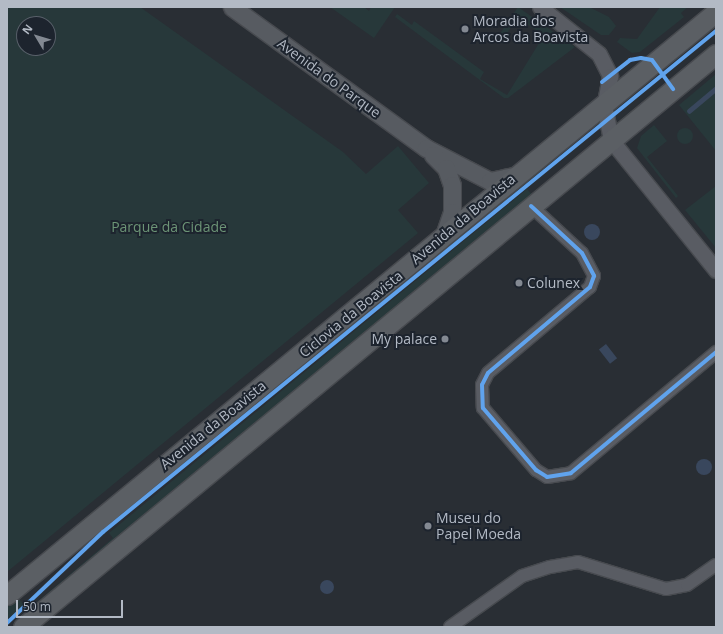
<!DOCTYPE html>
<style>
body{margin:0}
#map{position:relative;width:723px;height:634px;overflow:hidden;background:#292e34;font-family:"Open Sans",sans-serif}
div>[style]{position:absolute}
.green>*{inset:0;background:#27383a}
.round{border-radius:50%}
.water>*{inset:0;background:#39475d;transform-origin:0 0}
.stream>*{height:4.5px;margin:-2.25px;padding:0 2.25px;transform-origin:2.25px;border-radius:2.25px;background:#39475d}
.roads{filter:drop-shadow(1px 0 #474a4f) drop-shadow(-1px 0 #474a4f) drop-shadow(0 1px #474a4f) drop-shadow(0 -1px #474a4f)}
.minor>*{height:12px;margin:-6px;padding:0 6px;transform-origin:6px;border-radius:6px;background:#595c63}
.tertiary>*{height:15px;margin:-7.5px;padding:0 7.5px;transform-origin:7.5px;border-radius:7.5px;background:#595c63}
.secondary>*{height:17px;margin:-8.5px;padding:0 8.5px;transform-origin:8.5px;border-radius:8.5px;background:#575b61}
.primary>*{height:19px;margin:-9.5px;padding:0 9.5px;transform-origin:9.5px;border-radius:9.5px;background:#5b5f64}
.cycleway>*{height:4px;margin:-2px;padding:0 2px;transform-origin:2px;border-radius:2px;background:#60a3ed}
.dots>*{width:11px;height:11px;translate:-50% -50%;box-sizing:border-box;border:2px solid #1d242e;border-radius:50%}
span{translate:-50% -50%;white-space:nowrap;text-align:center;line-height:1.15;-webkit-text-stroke:4px #1d242e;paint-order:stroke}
.poi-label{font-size:14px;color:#b3bac5}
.left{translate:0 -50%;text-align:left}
.right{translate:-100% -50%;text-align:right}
.street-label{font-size:14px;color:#b3bac5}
.park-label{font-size:14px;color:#6c9476}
.frame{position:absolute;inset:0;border:8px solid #b3bac5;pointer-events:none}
.north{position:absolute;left:16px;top:16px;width:40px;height:40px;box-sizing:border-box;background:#1d242e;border:1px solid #59606a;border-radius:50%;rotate:308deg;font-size:11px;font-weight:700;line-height:16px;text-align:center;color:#b3bac5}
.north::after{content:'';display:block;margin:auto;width:14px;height:18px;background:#838992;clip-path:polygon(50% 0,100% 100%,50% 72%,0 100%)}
.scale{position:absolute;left:16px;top:600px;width:107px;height:18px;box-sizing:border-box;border:2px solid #b3bac5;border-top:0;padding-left:5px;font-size:12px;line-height:14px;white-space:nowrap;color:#b3bac5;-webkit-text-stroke:3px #1d242e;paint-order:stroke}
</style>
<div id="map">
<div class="green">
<i style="clip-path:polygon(evenodd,7px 7px,140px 7px,343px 152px,366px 174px,398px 146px,429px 183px,398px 210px,418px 233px,7px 572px,7px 7px,24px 24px,48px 24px,48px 48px,24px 48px,24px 24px)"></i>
<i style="clip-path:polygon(330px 7px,364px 7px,369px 11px,371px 7px,395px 7px,374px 38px)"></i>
<i style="clip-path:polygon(518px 7px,575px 47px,508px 98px,504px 98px,395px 17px,397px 14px,412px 25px,414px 21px,484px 72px,480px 79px,507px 95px,544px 35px,517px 18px,504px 38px,499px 35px)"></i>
<i style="clip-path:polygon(560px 7px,589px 7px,609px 17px,616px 26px,609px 35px,601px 35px)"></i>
<i style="clip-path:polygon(660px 7px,688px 7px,681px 13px,684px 17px,640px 52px,632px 53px,617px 42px,620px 38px,637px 39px)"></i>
<i style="clip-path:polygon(716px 74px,716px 151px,679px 105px)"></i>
<i style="clip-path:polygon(654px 125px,667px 141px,647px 157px,678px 196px,676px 198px,637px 148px,641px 136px)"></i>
<i class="round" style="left:677px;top:128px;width:16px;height:16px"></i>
<i style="clip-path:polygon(716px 186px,716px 248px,685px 210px)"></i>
<i style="clip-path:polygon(514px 187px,516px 190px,19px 599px,24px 605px,7px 619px,7px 605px)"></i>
<i style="clip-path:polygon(527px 189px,534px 197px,7px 627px,113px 538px,109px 533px)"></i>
</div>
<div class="water">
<i class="round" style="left:584px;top:224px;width:16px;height:16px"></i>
<i style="left:606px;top:344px;width:18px;height:9px;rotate:52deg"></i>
<i class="round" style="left:696px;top:459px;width:16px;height:16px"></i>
<i class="round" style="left:320px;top:580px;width:14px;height:14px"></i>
</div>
<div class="stream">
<i style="left:689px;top:111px;width:35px;rotate:-40deg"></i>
</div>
<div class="roads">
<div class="minor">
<i style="left:531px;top:206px;width:69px;rotate:42.7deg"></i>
<i style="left:582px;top:253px;width:26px;rotate:62deg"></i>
<i style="left:594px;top:276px;width:12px;rotate:110deg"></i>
<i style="left:590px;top:287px;width:133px;rotate:139.9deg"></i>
<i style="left:488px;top:373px;width:13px;rotate:117deg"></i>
<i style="left:482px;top:385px;width:23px;rotate:88deg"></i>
<i style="left:483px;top:408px;width:82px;rotate:49.5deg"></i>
<i style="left:536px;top:470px;width:13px;rotate:32deg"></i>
<i style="left:547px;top:477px;width:24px;rotate:-9deg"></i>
<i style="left:571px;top:473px;width:189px;rotate:-39.8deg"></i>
<i style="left:450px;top:627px;width:88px;rotate:-35.3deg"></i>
<i style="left:522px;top:576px;width:29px;rotate:-18deg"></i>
<i style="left:550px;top:567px;width:28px;rotate:-10deg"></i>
<i style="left:578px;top:562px;width:92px;rotate:17.1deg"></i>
<i style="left:666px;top:589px;width:21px;rotate:-11deg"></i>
<i style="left:687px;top:585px;width:35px;rotate:-35deg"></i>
</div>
<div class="tertiary">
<i style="left:540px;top:7px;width:75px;rotate:38.5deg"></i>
<i style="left:599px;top:54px;width:25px;rotate:63deg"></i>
<i style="left:610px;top:76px;width:31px;rotate:101deg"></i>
<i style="left:604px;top:106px;width:35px;rotate:78deg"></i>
<i style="left:611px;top:140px;width:167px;rotate:51.1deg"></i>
</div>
<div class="secondary">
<i style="left:232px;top:7px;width:240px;rotate:36deg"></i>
<i style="left:426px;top:148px;width:72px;rotate:27.3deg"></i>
<i style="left:490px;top:181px;width:24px;rotate:-12deg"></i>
<i style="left:433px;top:155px;width:18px;rotate:45deg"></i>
<i style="left:446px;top:168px;width:18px;rotate:71deg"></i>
<i style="left:452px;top:185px;width:27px;rotate:90deg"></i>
<i style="left:452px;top:212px;width:24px;rotate:109deg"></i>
</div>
<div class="primary">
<i style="left:7px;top:595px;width:918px;rotate:-39.43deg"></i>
<i style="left:23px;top:627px;width:899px;rotate:-39.59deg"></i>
</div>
</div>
<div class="cycleway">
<i style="left:602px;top:82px;width:36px;rotate:-38deg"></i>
<i style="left:630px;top:60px;width:11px;rotate:-10deg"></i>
<i style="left:641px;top:58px;width:11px;rotate:10deg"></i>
<i style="left:652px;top:60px;width:36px;rotate:54deg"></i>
<i style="left:531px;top:206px;width:69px;rotate:42.7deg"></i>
<i style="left:582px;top:253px;width:26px;rotate:62deg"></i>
<i style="left:594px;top:276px;width:12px;rotate:110deg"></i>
<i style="left:590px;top:287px;width:133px;rotate:139.9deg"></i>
<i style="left:488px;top:373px;width:13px;rotate:117deg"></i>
<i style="left:482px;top:385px;width:23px;rotate:88deg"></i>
<i style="left:483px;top:408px;width:82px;rotate:49.5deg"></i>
<i style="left:536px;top:470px;width:13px;rotate:32deg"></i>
<i style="left:547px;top:477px;width:24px;rotate:-9deg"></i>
<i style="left:571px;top:473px;width:189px;rotate:-39.8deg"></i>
<i style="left:7px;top:623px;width:132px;rotate:-43.5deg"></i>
<i style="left:103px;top:532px;width:792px;rotate:-39.26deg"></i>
</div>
<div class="dots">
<i style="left:465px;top:29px;background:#838992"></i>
<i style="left:519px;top:283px;background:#838992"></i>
<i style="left:445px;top:339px;background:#838992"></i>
<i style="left:428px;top:526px;background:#838992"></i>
</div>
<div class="poi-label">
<span class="left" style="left:473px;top:29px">Moradia dos<br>Arcos da Boavista</span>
<span class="left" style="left:527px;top:283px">Colunex</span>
<span class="right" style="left:437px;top:339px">My palace</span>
<span class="left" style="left:436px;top:526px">Museu do<br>Papel Moeda</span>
</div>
<div class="street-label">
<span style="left:329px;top:78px;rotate:36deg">Avenida do Parque</span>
<span style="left:463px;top:219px;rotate:-40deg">Avenida da Boavista</span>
<span style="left:351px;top:314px;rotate:-39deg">Ciclovia da Boavista</span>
<span style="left:213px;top:425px;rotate:-39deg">Avenida da Boavista</span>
</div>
<div class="park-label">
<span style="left:169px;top:227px">Parque da Cidade</span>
</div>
<div class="frame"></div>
<div class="north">N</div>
<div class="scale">50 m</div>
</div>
